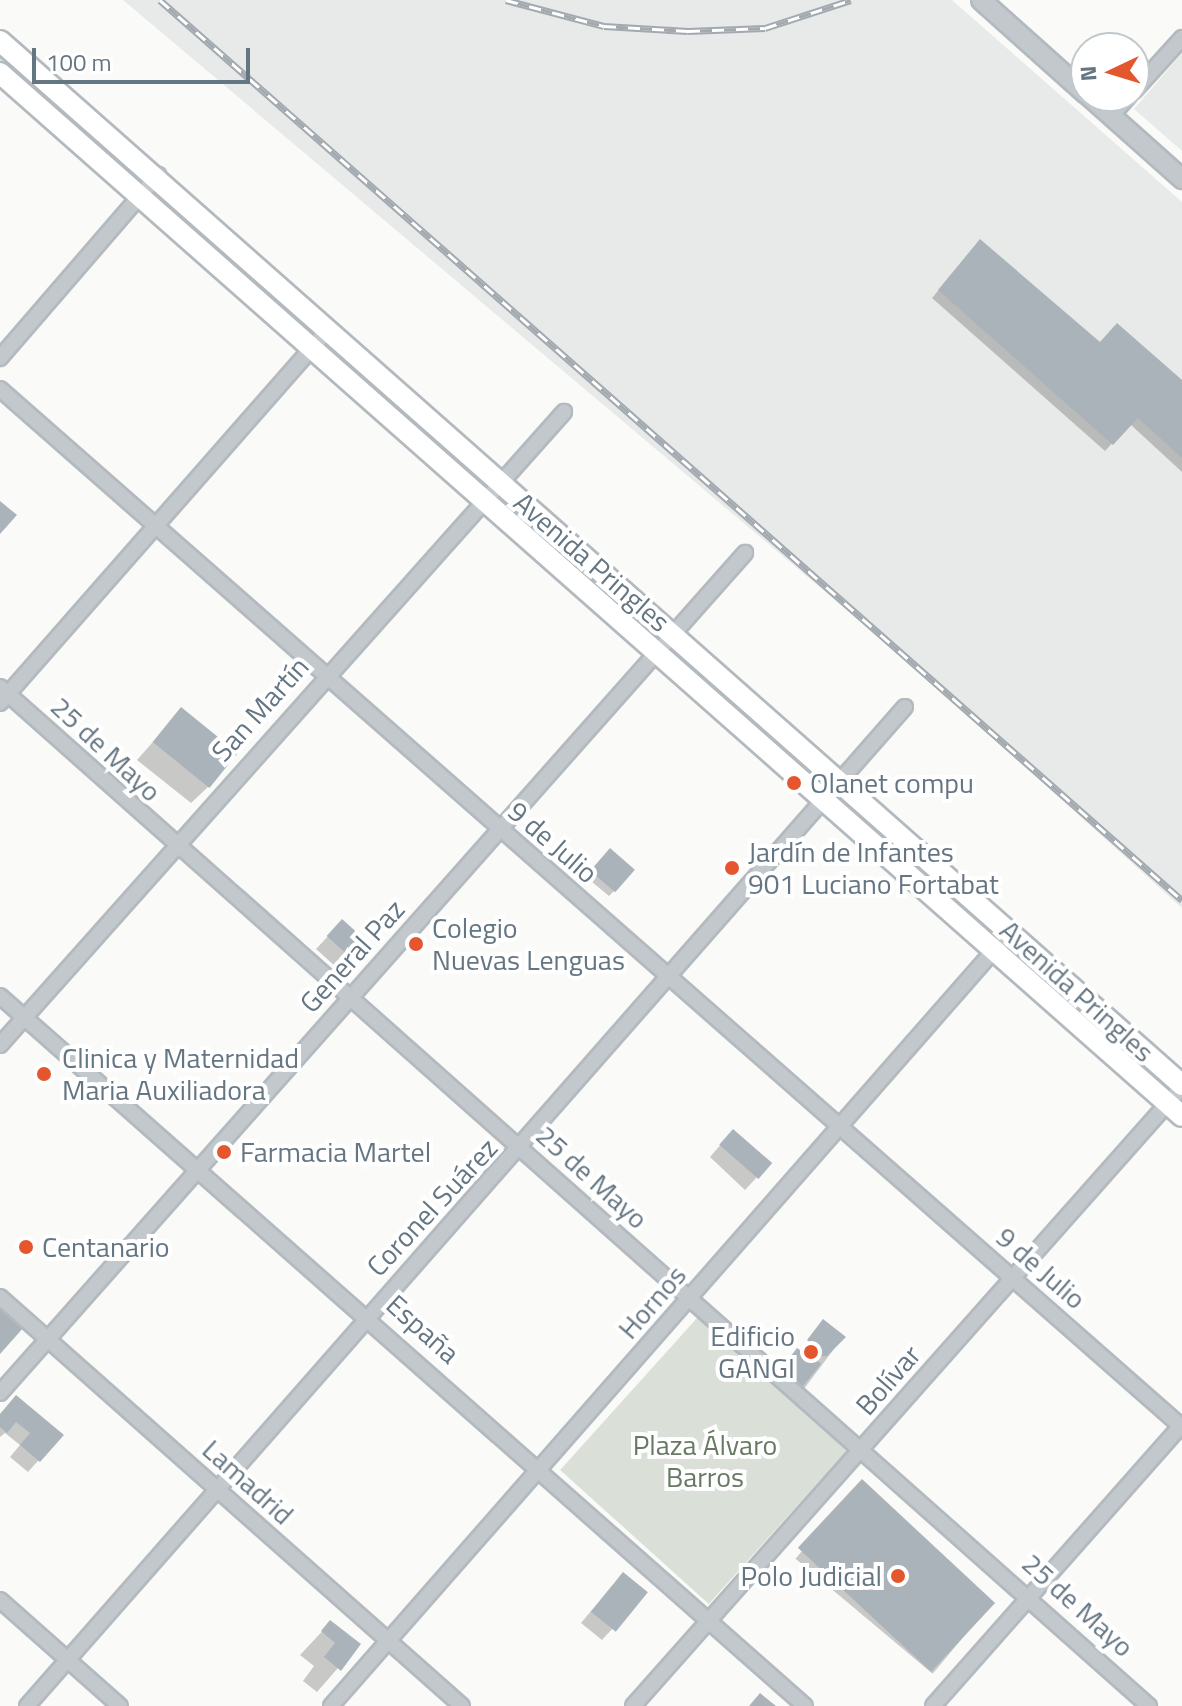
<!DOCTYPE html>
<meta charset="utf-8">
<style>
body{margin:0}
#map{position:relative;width:1182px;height:1706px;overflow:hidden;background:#fafaf8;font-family:"Titillium Web",sans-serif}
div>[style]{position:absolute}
.built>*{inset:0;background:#e8e9e9}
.green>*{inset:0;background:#dadfd7;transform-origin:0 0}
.shadow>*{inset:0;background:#0003;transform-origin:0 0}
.building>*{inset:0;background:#aab3b9;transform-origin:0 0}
.roads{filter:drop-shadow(2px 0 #b3babf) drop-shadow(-2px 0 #b3babf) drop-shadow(0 2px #b3babf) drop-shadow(0 -2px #b3babf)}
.minor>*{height:14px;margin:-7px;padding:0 7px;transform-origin:7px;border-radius:7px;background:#c3c8cc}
.tertiary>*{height:18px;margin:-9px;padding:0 9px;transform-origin:9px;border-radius:9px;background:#c3c8cc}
.secondary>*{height:20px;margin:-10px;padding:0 10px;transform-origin:10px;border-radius:10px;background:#fff}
.rail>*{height:7px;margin-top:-3.5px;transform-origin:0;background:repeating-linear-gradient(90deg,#fff 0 12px,#a2aab0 0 24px);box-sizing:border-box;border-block:2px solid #a2aab0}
.dots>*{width:22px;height:22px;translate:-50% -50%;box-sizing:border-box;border:4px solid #fff;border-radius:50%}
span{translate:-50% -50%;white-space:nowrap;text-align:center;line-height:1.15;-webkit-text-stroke:8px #fff;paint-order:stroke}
.street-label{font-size:28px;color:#657683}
.poi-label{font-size:28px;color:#657683}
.left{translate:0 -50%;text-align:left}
.right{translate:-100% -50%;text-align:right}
.park-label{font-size:28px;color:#687a64}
.north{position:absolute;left:1070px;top:32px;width:80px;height:80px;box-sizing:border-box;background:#fff;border:2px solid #c1c8cd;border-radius:50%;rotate:266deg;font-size:22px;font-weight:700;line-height:32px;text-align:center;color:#657683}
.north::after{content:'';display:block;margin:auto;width:28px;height:36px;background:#e4572e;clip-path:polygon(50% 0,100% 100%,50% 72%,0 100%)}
.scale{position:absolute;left:32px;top:48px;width:218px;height:36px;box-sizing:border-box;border:4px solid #657683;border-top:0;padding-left:10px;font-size:24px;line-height:28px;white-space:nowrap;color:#657683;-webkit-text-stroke:6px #fff;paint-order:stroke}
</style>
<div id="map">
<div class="built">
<i style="clip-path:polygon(123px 0,952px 0,1182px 202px,1182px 908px,912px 665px)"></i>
<i style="clip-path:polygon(1182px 53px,1182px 151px,1134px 109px)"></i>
</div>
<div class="green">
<i style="left:0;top:53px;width:182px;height:8px;rotate:42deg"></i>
<i style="left:340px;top:353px;width:187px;height:5px;rotate:42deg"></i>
<i style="left:698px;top:1317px;width:200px;height:206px;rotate:42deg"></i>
</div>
<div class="shadow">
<i style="clip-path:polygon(973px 249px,1100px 345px,1182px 383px,1182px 472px,1130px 424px,1105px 451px,932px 298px)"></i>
<i style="clip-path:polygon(181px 710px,208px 787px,191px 803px,137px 760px)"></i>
<i style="clip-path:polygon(605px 856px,614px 891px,609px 896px,586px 877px)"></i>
<i style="clip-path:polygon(331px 933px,362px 940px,336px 967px,316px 949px)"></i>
<i style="clip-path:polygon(722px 1143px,770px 1163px,745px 1190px,710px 1157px)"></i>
<i style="left:823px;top:1322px;width:25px;height:79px;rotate:37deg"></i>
<i style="clip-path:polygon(0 1415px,61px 1435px,28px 1472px,10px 1457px,20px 1445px,5px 1433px,0 1437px)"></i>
<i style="left:854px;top:1489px;width:179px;height:91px;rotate:40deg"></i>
<i style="clip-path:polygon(612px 1586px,646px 1592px,602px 1640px,581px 1623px)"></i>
<i style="clip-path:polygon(330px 1623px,358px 1645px,317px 1692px,303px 1681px,314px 1666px,300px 1655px)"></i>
</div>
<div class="building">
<i style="clip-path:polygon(980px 239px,1100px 342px,1117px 323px,1182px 380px,1182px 458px,1138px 418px,1113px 445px,938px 290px)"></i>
<i style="clip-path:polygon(0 501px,17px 515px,0 534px)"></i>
<i style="left:181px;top:707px;width:73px;height:45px;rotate:39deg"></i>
<i style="left:610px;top:848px;width:33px;height:30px;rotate:41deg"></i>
<i style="left:342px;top:919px;width:31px;height:23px;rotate:42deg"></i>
<i style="left:733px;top:1129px;width:52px;height:21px;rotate:41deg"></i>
<i style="clip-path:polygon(0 1304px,24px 1327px,0 1354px)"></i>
<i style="clip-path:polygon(823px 1319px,846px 1337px,827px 1356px,813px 1357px,821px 1364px,803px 1386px,781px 1369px,797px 1348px,804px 1353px,812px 1344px,807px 1340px)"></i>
<i style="clip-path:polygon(16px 1395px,64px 1435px,40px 1462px,20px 1445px,30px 1433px,16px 1422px,7px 1433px,0 1427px,0 1414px)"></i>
<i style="left:862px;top:1479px;width:182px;height:94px;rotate:43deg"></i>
<i style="left:623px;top:1572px;width:32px;height:51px;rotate:39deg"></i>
<i style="clip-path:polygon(330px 1620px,361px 1644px,341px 1671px,324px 1657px,335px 1643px,321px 1631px)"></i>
<i style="clip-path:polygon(760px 1693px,776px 1706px,749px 1706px)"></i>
</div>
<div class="roads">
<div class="minor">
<i style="left:1134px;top:91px;width:72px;rotate:-47.8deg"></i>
<i style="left:1111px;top:116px;width:27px;rotate:-48deg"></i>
<i style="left:0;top:358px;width:242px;rotate:-49.2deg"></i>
<i style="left:0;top:389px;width:1573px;rotate:41.29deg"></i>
<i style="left:0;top:687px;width:1536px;rotate:41.57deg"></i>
<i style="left:0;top:703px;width:498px;rotate:-48.7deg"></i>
<i style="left:0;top:996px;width:1073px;rotate:41.41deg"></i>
<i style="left:0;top:1045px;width:848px;rotate:-48.3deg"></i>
<i style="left:0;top:1297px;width:617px;rotate:41.52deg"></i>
<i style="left:0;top:1393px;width:1123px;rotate:-48.43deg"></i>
<i style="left:0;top:1600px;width:160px;rotate:41.5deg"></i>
<i style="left:27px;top:1706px;width:1330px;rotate:-48.69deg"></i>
<i style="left:331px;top:1706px;width:1030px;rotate:-48.74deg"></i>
<i style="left:633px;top:1706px;width:827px;rotate:-48.43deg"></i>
<i style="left:933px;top:1706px;width:375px;rotate:-48.5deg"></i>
</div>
<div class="tertiary">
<i style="left:981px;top:0;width:141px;rotate:41.8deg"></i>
<i style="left:1089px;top:96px;width:125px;rotate:41.7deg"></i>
</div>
<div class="secondary">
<i style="left:0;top:41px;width:1577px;rotate:41.45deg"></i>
<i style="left:0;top:73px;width:1576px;rotate:41.43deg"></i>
</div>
</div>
<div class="rail">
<i style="left:160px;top:0;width:1362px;rotate:41.37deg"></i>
<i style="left:506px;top:0;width:101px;rotate:14.9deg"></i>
<i style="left:604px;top:26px;width:84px;rotate:3.4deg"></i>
<i style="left:688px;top:31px;width:77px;rotate:-2.2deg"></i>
<i style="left:765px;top:28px;width:90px;rotate:-18deg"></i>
</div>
<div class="dots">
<i style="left:794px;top:783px;background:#e4572e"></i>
<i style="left:732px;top:868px;background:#e4572e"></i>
<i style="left:416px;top:944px;background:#e4572e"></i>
<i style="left:44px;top:1074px;background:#e4572e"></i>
<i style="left:224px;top:1152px;background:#e4572e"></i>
<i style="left:26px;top:1247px;background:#e4572e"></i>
<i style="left:811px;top:1352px;background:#e4572e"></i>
<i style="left:898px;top:1576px;background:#e4572e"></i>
</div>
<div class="street-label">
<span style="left:592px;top:562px;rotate:41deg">Avenida Pringles</span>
<span style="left:260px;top:709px;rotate:-48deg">San Martín</span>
<span style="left:106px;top:749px;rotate:43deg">25 de Mayo</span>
<span style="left:553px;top:842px;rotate:41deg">9 de Julio</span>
<span style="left:352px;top:956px;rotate:-48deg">General Paz</span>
<span style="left:1077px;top:991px;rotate:42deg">Avenida Pringles</span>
<span style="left:592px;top:1177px;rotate:42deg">25 de Mayo</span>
<span style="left:432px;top:1207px;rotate:-47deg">Coronel Suárez</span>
<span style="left:1041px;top:1268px;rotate:41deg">9 de Julio</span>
<span style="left:652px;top:1302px;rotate:-49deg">Hornos</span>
<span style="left:423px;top:1329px;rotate:42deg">España</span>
<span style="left:888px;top:1380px;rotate:-49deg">Bolívar</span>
<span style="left:248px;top:1482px;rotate:42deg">Lamadrid</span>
<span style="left:1078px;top:1605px;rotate:42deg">25 de Mayo</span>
</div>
<div class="poi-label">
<span class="left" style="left:810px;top:783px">Olanet compu</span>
<span class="left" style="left:748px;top:868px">Jardín de Infantes<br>901 Luciano Fortabat</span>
<span class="left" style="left:432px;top:944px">Colegio<br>Nuevas Lenguas</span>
<span class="left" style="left:62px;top:1074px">Clinica y Maternidad<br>Maria Auxiliadora</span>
<span class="left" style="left:240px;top:1152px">Farmacia Martel</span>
<span class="left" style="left:42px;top:1247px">Centanario</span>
<span class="right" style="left:795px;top:1352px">Edificio<br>GANGI</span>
<span class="right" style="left:882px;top:1576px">Polo Judicial</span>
</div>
<div class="park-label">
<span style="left:705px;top:1461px">Plaza Álvaro<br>Barros</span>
</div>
<div class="north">N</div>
<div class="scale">100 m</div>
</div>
